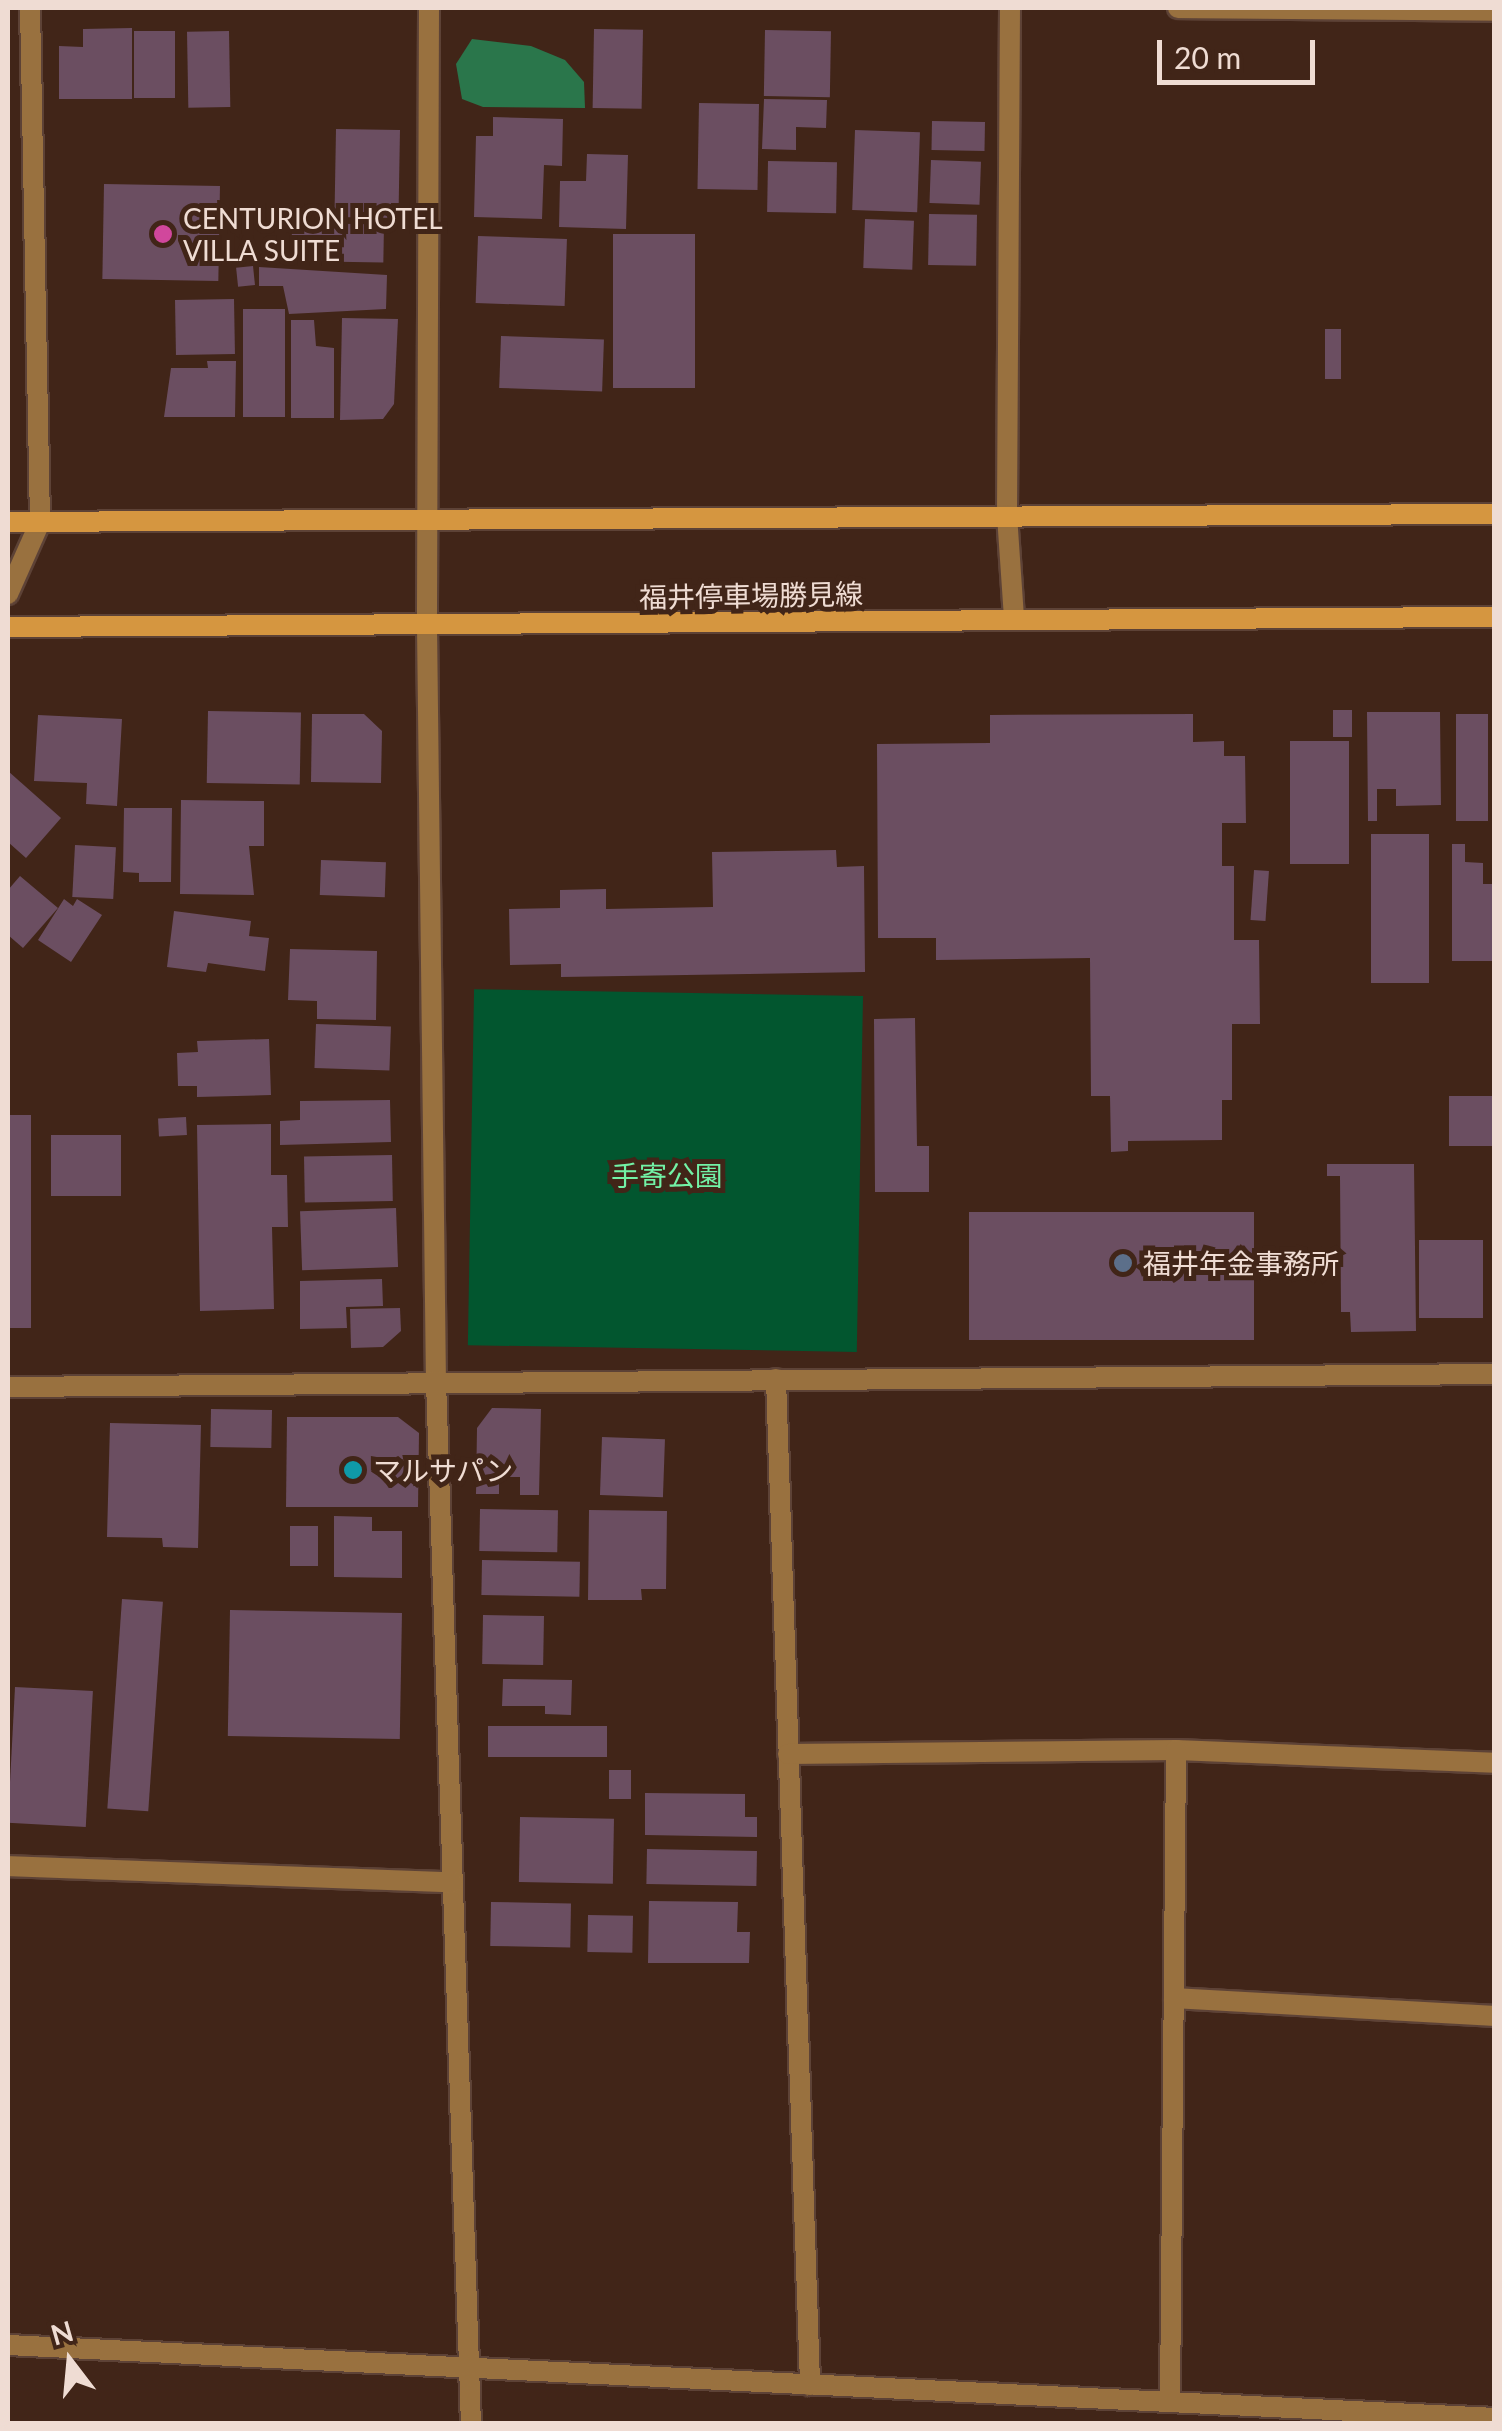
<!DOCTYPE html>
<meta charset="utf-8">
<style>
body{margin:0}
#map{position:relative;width:1502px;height:2431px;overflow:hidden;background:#412518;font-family:Lato,"Noto Sans JP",sans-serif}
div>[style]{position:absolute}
.green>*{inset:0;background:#02562f;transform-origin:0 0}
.forest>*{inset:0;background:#2a764b}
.building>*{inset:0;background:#6b4e61;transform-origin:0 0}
.roads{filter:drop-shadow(2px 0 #5d4236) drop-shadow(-2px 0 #5d4236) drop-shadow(0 2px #5d4236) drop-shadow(0 -2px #5d4236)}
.minor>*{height:20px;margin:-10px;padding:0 10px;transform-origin:10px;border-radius:10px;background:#99713f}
.tertiary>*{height:20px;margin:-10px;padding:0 10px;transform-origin:10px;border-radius:10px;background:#99713f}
.secondary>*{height:20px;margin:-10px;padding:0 10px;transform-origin:10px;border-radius:10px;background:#d59640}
.dots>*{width:28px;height:28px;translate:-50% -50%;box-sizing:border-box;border:5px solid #412518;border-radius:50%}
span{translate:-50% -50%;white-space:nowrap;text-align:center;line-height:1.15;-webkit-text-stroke:10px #412518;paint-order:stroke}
.poi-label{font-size:28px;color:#efdcd3}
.left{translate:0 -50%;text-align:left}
.street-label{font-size:28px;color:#efdcd3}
.park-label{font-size:28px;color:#72f2a6}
.frame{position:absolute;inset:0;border:10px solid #efdcd3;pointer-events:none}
.north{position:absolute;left:20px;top:2311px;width:100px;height:100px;-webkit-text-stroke:8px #412518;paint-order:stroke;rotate:344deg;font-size:28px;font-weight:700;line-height:40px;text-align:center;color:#efdcd3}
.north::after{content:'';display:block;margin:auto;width:35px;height:45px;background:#efdcd3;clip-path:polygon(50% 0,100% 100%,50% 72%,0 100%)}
.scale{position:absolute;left:1157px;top:40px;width:158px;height:45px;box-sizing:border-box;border:5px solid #efdcd3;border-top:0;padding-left:12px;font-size:30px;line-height:35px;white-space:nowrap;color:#efdcd3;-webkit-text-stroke:8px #412518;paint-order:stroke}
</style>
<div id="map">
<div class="green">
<i style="left:863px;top:996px;width:356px;height:389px;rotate:91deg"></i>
</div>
<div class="forest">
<i style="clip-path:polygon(472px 39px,531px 46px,565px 60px,584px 82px,585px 108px,483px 107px,462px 99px,456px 64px)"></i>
</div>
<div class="building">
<i style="clip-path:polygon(132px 28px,132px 99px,59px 99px,59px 46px,83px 47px,83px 29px)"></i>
<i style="left:594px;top:29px;width:49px;height:79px;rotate:1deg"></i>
<i style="left:765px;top:30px;width:66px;height:66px;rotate:1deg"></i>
<i style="left:134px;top:31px;width:41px;height:67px"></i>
<i style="left:229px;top:31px;width:76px;height:42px;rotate:89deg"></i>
<i style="clip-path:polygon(764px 99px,827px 100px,826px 128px,796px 127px,796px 150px,762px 149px)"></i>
<i style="left:699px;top:103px;width:60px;height:86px;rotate:1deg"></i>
<i style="clip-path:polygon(493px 117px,563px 119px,562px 166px,544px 165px,542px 219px,474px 217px,476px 136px,493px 136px)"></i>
<i style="left:932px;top:121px;width:53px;height:29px;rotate:1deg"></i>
<i style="left:336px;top:129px;width:64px;height:88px;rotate:1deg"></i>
<i style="left:855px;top:130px;width:65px;height:80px;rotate:2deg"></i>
<i style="clip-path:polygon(587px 154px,628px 155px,626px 229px,559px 227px,560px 181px,586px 181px)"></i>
<i style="left:931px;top:160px;width:50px;height:43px;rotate:2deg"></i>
<i style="left:768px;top:161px;width:69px;height:51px;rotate:1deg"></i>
<i style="left:104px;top:184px;width:116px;height:95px;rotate:1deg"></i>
<i style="left:929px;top:214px;width:48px;height:51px;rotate:1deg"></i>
<i style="left:865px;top:219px;width:49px;height:49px;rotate:2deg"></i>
<i style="left:292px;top:223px;width:92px;height:38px;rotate:1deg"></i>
<i style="left:695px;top:234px;width:154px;height:82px;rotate:90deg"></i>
<i style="left:478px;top:236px;width:89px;height:67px;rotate:2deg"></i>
<i style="left:253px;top:266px;width:19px;height:17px;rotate:84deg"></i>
<i style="clip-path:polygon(259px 267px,387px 275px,386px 309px,289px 314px,283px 286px,259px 286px)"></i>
<i style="left:234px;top:299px;width:55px;height:59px;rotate:89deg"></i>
<i style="left:243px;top:309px;width:42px;height:108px"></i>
<i style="clip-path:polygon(342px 318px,398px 319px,394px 404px,383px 419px,340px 420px)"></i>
<i style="clip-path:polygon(291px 320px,314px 320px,316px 346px,334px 348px,334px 418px,291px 418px)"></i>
<i style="left:1325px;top:329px;width:16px;height:50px"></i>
<i style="left:501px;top:336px;width:103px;height:52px;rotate:2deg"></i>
<i style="clip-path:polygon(207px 361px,236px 361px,235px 417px,164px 417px,171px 368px,208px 368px)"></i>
<i style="left:1333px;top:710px;width:19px;height:27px"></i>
<i style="left:208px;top:711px;width:93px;height:72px;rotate:1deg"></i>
<i style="clip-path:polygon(1367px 712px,1440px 712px,1441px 805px,1396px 806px,1396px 789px,1377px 789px,1377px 821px,1368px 821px)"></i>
<i style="clip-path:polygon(312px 714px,364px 714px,382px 731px,381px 783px,311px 782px)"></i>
<i style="clip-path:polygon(1193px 714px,1193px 742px,1224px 741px,1224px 756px,1245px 756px,1246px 823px,1222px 823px,1222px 866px,1234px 866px,1234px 940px,1259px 940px,1260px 1024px,1232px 1024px,1232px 1100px,1222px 1100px,1222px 1140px,1128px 1141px,1128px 1151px,1111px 1152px,1110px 1096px,1091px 1096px,1090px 958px,936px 960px,936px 938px,878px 938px,877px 744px,990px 743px,990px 715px)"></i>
<i style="left:1456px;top:714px;width:32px;height:107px"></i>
<i style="clip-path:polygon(38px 715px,122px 719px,117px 806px,86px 804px,87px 783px,34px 781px)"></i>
<i style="left:1290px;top:741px;width:59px;height:123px"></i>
<i style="clip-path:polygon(8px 771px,61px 818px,26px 858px,8px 842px)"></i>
<i style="clip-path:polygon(181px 800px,264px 801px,264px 846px,249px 846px,254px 895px,180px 894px)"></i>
<i style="clip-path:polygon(124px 808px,172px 808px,171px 882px,139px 882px,139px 873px,123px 872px)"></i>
<i style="left:1429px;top:834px;width:149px;height:58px;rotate:90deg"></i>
<i style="clip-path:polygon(1452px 844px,1465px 844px,1465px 862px,1483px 863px,1483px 884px,1494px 884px,1494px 961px,1452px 961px)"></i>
<i style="left:75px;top:845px;width:41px;height:52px;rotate:3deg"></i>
<i style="clip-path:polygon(836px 850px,837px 867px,864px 866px,865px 972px,561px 977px,561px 964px,510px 965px,509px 909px,560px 908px,560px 890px,606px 889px,606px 909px,713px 907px,712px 852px)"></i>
<i style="left:321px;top:860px;width:65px;height:35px;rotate:2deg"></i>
<i style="left:1254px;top:870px;width:15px;height:50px;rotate:4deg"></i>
<i style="clip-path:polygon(20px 876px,58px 908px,23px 948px,8px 935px,8px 890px)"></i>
<i style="clip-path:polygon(64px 899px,73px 906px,77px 899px,102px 915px,71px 962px,38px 940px)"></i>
<i style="clip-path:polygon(174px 911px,251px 921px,249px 936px,269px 938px,265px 971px,208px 963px,206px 972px,167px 967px)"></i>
<i style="clip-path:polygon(290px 949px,377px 951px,376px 1020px,317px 1019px,317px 1001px,288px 1000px)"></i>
<i style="clip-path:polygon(915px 1018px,917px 1146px,929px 1146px,929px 1192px,875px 1192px,874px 1019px)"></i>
<i style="left:316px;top:1024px;width:75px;height:44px;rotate:2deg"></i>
<i style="clip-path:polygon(269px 1039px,271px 1095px,197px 1097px,197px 1086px,178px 1086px,177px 1053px,198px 1052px,197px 1041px)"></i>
<i style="left:1494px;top:1096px;width:50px;height:45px;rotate:90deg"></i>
<i style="clip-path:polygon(390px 1100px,391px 1142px,280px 1145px,280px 1121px,300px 1120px,300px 1101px)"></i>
<i style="left:8px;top:1115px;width:23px;height:213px"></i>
<i style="left:186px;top:1117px;width:18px;height:28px;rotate:87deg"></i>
<i style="clip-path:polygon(271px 1124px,271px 1175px,287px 1175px,288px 1227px,272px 1227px,274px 1309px,200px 1311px,197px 1125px)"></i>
<i style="left:51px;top:1135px;width:70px;height:61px"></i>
<i style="left:392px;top:1155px;width:46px;height:88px;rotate:89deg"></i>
<i style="clip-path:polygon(1327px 1164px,1414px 1164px,1416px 1331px,1351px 1332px,1350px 1312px,1341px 1312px,1340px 1176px,1327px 1176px)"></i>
<i style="left:396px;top:1208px;width:59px;height:96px;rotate:88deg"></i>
<i style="left:1254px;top:1212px;width:128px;height:285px;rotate:90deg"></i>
<i style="left:1419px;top:1240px;width:64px;height:78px"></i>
<i style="clip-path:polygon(382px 1279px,383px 1306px,346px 1307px,347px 1328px,300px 1329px,300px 1281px)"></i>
<i style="clip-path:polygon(400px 1308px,401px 1331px,383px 1347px,351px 1348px,350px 1309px)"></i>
<i style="clip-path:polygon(492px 1408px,541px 1409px,539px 1495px,520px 1495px,520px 1477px,499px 1477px,499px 1494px,476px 1494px,477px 1428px)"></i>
<i style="left:211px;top:1409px;width:61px;height:38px;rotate:1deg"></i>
<i style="clip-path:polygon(287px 1417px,398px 1417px,419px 1433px,418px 1507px,286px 1507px)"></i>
<i style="clip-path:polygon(110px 1423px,201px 1425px,198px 1548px,163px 1547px,162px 1538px,107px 1537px)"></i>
<i style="left:602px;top:1437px;width:63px;height:58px;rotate:2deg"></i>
<i style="left:480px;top:1509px;width:78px;height:42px;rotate:1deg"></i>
<i style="clip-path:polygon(589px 1510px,667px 1511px,666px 1589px,641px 1589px,642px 1600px,588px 1600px)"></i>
<i style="clip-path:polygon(334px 1516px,372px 1517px,372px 1531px,402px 1531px,402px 1578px,334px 1577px)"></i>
<i style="left:290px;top:1526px;width:28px;height:40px"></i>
<i style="left:482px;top:1560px;width:98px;height:35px;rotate:1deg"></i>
<i style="left:122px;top:1599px;width:41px;height:210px;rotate:4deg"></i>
<i style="left:230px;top:1610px;width:172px;height:126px;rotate:1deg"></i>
<i style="left:483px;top:1615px;width:61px;height:49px;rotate:1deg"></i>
<i style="clip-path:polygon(503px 1679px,572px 1680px,571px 1715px,545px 1714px,545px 1706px,502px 1706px)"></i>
<i style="left:15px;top:1687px;width:78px;height:136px;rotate:3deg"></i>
<i style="left:488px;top:1726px;width:119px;height:31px"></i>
<i style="left:609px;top:1770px;width:22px;height:29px"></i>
<i style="clip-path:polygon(645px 1793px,745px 1794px,745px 1817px,757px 1817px,757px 1837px,645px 1835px)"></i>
<i style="left:520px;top:1817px;width:94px;height:65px;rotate:1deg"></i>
<i style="left:647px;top:1849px;width:110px;height:35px;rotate:1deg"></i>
<i style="clip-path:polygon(649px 1901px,738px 1902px,737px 1932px,750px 1932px,749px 1963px,648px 1963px)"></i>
<i style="left:491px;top:1902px;width:80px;height:44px;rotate:1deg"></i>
<i style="left:588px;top:1915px;width:45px;height:37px;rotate:1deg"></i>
</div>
<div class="roads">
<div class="minor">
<i style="left:429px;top:8px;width:618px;rotate:90.19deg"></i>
<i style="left:427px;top:626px;width:755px;rotate:89.32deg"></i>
<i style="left:436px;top:1381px;width:1044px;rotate:88.08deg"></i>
<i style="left:1010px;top:8px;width:507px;rotate:90.34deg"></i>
<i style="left:1007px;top:515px;width:104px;rotate:86.1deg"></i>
<i style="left:1178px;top:8px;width:316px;rotate:0.5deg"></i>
<i style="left:8px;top:594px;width:79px;rotate:-66deg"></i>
<i style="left:40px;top:522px;width:514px;rotate:-91.11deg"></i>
<i style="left:776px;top:1379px;width:1007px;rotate:88.06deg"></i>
<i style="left:8px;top:1387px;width:1486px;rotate:-0.5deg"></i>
<i style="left:788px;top:1754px;width:388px;rotate:-0.6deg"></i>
<i style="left:1176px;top:1750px;width:318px;rotate:2.3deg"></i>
<i style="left:8px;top:1866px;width:445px;rotate:2.1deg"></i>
<i style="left:1174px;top:1998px;width:321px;rotate:3.2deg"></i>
<i style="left:1170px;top:2400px;width:650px;rotate:-89.47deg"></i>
</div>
<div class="tertiary">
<i style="left:8px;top:2345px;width:1488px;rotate:2.81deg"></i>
</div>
<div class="secondary">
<i style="left:8px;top:522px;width:1486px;rotate:-0.31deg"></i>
<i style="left:8px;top:627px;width:1486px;rotate:-0.39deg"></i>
</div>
</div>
<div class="dots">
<i style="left:163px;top:234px;background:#d1479c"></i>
<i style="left:1123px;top:1263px;background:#5c6f8a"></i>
<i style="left:353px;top:1470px;background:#0f9aa8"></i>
</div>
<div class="poi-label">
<span class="left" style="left:183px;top:234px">CENTURION HOTEL<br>VILLA SUITE</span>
<span class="left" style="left:1143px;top:1263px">福井年金事務所</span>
<span class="left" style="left:373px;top:1470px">マルサパン</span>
</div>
<div class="street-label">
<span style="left:751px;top:595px;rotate:-1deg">福井停車場勝見線</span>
</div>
<div class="park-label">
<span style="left:667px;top:1175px">手寄公園</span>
</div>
<div class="frame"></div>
<div class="north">N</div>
<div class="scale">20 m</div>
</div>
